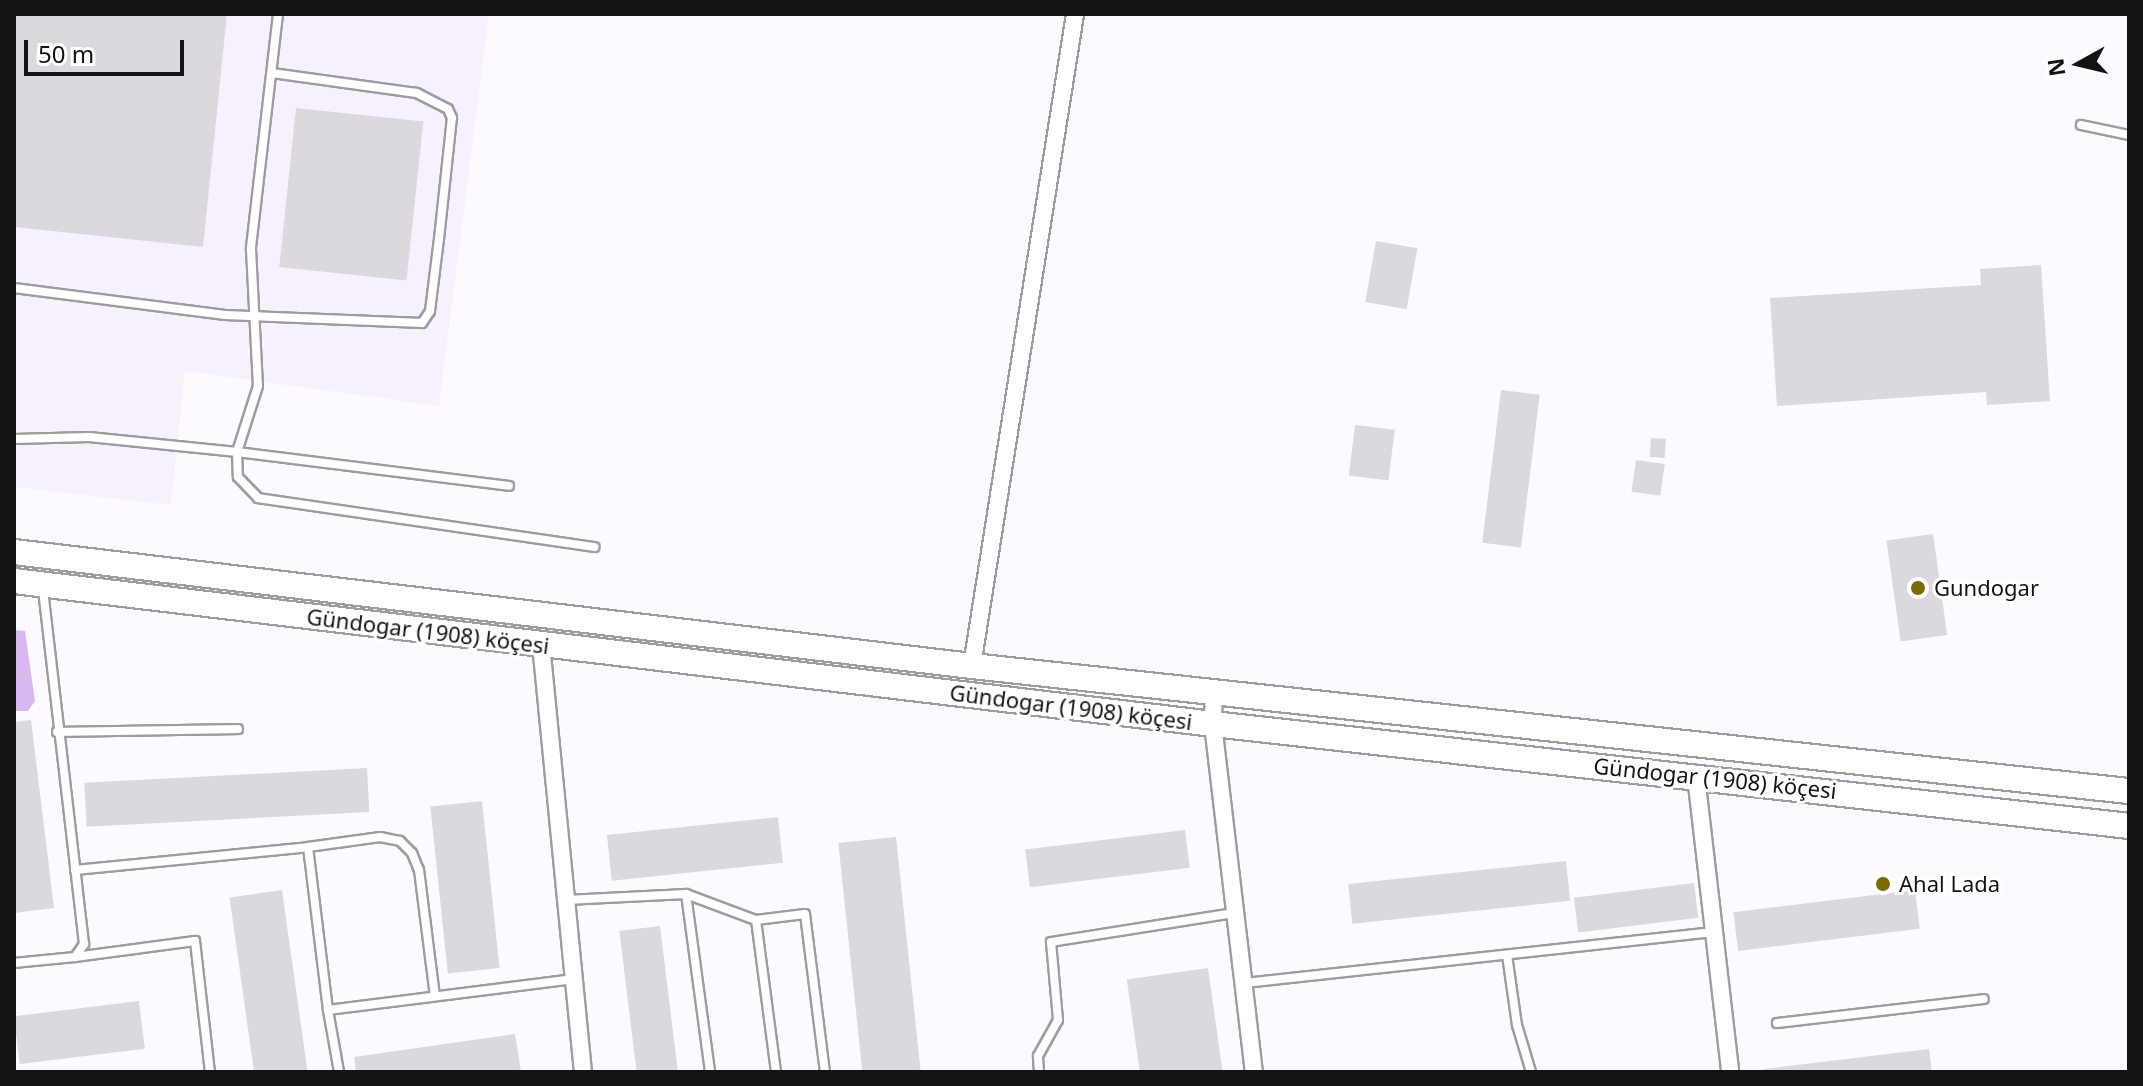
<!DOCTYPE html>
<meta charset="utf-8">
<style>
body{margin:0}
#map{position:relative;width:2143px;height:1086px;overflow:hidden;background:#fcfafe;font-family:"Noto Sans",sans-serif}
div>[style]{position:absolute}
.built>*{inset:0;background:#f7f1fd}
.green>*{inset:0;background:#d8b8f1}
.building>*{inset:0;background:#dbd9de;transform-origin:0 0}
.roads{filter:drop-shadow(2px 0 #9f9ca1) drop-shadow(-2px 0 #9f9ca1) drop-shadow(0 2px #9f9ca1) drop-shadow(0 -2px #9f9ca1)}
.service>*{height:8px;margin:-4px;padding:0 4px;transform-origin:4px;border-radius:4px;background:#fff}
.minor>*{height:16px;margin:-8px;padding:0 8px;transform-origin:8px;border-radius:8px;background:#fff}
.secondary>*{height:24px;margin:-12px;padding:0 12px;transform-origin:12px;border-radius:12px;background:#fff}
.dots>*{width:22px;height:22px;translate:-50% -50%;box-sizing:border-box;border:4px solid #fff;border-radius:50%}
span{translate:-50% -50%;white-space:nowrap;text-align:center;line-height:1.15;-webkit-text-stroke:6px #fff;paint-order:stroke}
.poi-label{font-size:22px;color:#131214}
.left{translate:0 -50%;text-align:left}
.street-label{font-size:22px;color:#131214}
.frame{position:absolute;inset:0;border:16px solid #131214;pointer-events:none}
.north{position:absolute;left:2039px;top:24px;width:80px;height:80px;-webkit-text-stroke:6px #fff;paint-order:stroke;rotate:262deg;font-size:22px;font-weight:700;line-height:32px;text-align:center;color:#131214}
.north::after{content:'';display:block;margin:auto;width:28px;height:36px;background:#131214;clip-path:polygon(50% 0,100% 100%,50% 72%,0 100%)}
.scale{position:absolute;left:24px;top:40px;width:160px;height:36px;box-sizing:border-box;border:4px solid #131214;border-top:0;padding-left:10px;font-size:24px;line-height:28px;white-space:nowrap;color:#131214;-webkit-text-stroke:6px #fff;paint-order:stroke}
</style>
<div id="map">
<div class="built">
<i style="clip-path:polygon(14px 14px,489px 14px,439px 406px,185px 371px,171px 505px,14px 487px)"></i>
</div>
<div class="green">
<i style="clip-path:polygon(14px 630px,25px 631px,35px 701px,28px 711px,14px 711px)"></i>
</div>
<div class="building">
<i style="clip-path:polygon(14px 14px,227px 14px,203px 247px,14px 227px)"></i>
<i style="left:296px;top:108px;width:128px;height:160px;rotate:6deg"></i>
<i style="left:1376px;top:241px;width:42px;height:62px;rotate:10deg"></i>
<i style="clip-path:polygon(2041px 265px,2050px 401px,1987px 405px,1986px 392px,1777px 406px,1770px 298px,1981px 285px,1980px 269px)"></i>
<i style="left:1501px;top:390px;width:39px;height:154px;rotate:7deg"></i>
<i style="left:1355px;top:425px;width:40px;height:51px;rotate:7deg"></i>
<i style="left:1651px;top:438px;width:15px;height:19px;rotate:4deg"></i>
<i style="left:1636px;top:460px;width:29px;height:32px;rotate:8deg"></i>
<i style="left:1933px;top:534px;width:102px;height:47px;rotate:82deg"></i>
<i style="clip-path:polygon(31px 720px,54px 908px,14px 913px,14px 722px)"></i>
<i style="left:367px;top:768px;width:44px;height:283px;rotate:87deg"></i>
<i style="left:482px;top:801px;width:168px;height:52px;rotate:84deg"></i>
<i style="left:778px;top:817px;width:46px;height:172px;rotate:84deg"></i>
<i style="left:1185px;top:830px;width:38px;height:161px;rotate:83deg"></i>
<i style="left:896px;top:837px;width:236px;height:58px;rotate:84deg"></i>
<i style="left:1566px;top:861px;width:40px;height:219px;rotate:84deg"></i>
<i style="left:1694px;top:883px;width:35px;height:121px;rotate:83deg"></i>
<i style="left:282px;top:890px;width:184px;height:53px;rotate:82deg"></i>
<i style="left:1915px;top:890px;width:39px;height:183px;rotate:83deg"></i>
<i style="left:660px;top:926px;width:147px;height:41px;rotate:83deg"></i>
<i style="left:1208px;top:968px;width:105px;height:82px;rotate:82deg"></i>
<i style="left:139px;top:1001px;width:48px;height:126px;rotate:83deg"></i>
<i style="clip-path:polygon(515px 1034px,521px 1072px,356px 1072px,354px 1057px)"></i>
<i style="clip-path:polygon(1929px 1049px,1932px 1072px,1764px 1072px,1764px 1069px)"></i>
</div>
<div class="roads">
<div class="service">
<i style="left:278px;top:14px;width:237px;rotate:96.6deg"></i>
<i style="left:251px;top:249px;width:137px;rotate:87.1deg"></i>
<i style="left:258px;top:386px;width:69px;rotate:107.7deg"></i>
<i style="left:237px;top:452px;width:274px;rotate:7.1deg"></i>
<i style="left:2081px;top:125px;width:49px;rotate:11.8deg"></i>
<i style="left:14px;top:288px;width:213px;rotate:7.3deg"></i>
<i style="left:225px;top:315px;width:197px;rotate:2.3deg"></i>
<i style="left:422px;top:323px;width:14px;rotate:-56deg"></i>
<i style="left:430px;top:311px;width:73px;rotate:-82.9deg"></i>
<i style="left:439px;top:239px;width:122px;rotate:-83.9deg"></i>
<i style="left:452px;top:118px;width:10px;rotate:-114deg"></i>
<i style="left:448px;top:109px;width:36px;rotate:-153deg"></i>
<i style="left:416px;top:93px;width:145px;rotate:-172.1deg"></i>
<i style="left:14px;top:439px;width:75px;rotate:-1.5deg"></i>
<i style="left:89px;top:437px;width:149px;rotate:5.8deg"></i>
<i style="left:237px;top:452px;width:25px;rotate:88deg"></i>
<i style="left:238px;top:477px;width:29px;rotate:46deg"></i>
<i style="left:258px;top:498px;width:340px;rotate:8.3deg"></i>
<i style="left:57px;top:732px;width:181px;rotate:-0.9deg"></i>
<i style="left:308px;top:847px;width:73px;rotate:-7.9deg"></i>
<i style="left:380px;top:837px;width:20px;rotate:11deg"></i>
<i style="left:400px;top:841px;width:17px;rotate:45deg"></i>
<i style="left:412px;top:853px;width:18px;rotate:68deg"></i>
<i style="left:419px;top:870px;width:127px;rotate:82.8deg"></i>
<i style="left:75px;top:870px;width:234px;rotate:-5.6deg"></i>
<i style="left:308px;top:847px;width:164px;rotate:83deg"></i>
<i style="left:328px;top:1010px;width:248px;rotate:-7.2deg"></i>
<i style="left:686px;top:894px;width:180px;rotate:82.3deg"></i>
<i style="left:566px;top:900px;width:120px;rotate:-2.9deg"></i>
<i style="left:686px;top:894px;width:75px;rotate:20.4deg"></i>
<i style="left:756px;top:920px;width:49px;rotate:-7deg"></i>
<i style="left:805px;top:914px;width:159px;rotate:82.8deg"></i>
<i style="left:756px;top:920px;width:153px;rotate:82.5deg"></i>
<i style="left:1507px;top:955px;width:71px;rotate:81.9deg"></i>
<i style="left:1517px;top:1025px;width:49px;rotate:73.4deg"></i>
<i style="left:75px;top:957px;width:121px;rotate:-7.6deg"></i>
<i style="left:195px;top:941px;width:132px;rotate:83.5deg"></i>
<i style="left:14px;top:963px;width:61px;rotate:-5.6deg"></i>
<i style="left:75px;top:957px;width:16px;rotate:-55deg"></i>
<i style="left:84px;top:944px;width:358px;rotate:-96.6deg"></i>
<i style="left:1244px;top:983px;width:473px;rotate:-6.2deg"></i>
<i style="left:328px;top:1010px;width:63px;rotate:79.9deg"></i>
<i style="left:1777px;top:1023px;width:208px;rotate:-6.6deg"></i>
<i style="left:1039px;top:1072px;width:16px;rotate:-94deg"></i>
<i style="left:1038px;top:1056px;width:41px;rotate:-60.9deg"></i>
<i style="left:1058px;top:1020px;width:78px;rotate:-95.1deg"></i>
<i style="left:1051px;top:942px;width:186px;rotate:-9deg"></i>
</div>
<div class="minor">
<i style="left:541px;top:644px;width:430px;rotate:84.4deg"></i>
<i style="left:972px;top:666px;width:660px;rotate:-81.02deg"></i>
<i style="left:1214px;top:690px;width:34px;rotate:92deg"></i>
<i style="left:1213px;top:724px;width:350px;rotate:83.3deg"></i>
<i style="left:1696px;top:776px;width:298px;rotate:83.4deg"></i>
</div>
<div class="secondary">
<i style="left:14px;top:552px;width:965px;rotate:6.79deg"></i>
<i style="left:972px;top:666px;width:1164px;rotate:6.17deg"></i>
<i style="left:14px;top:581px;width:1207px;rotate:6.8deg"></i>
<i style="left:1213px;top:724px;width:922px;rotate:6.35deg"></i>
</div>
</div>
<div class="dots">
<i style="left:1918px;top:588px;background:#7a6b04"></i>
<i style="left:1883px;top:884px;background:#7a6b04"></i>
</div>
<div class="poi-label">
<span class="left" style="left:1934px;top:588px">Gundogar</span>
<span class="left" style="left:1899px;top:884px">Ahal Lada</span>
</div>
<div class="street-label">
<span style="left:428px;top:631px;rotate:7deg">Gündogar (1908) köçesi</span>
<span style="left:1071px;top:707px;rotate:7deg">Gündogar (1908) köçesi</span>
<span style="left:1715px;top:778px;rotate:6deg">Gündogar (1908) köçesi</span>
</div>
<div class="frame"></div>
<div class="north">N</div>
<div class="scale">50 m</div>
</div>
